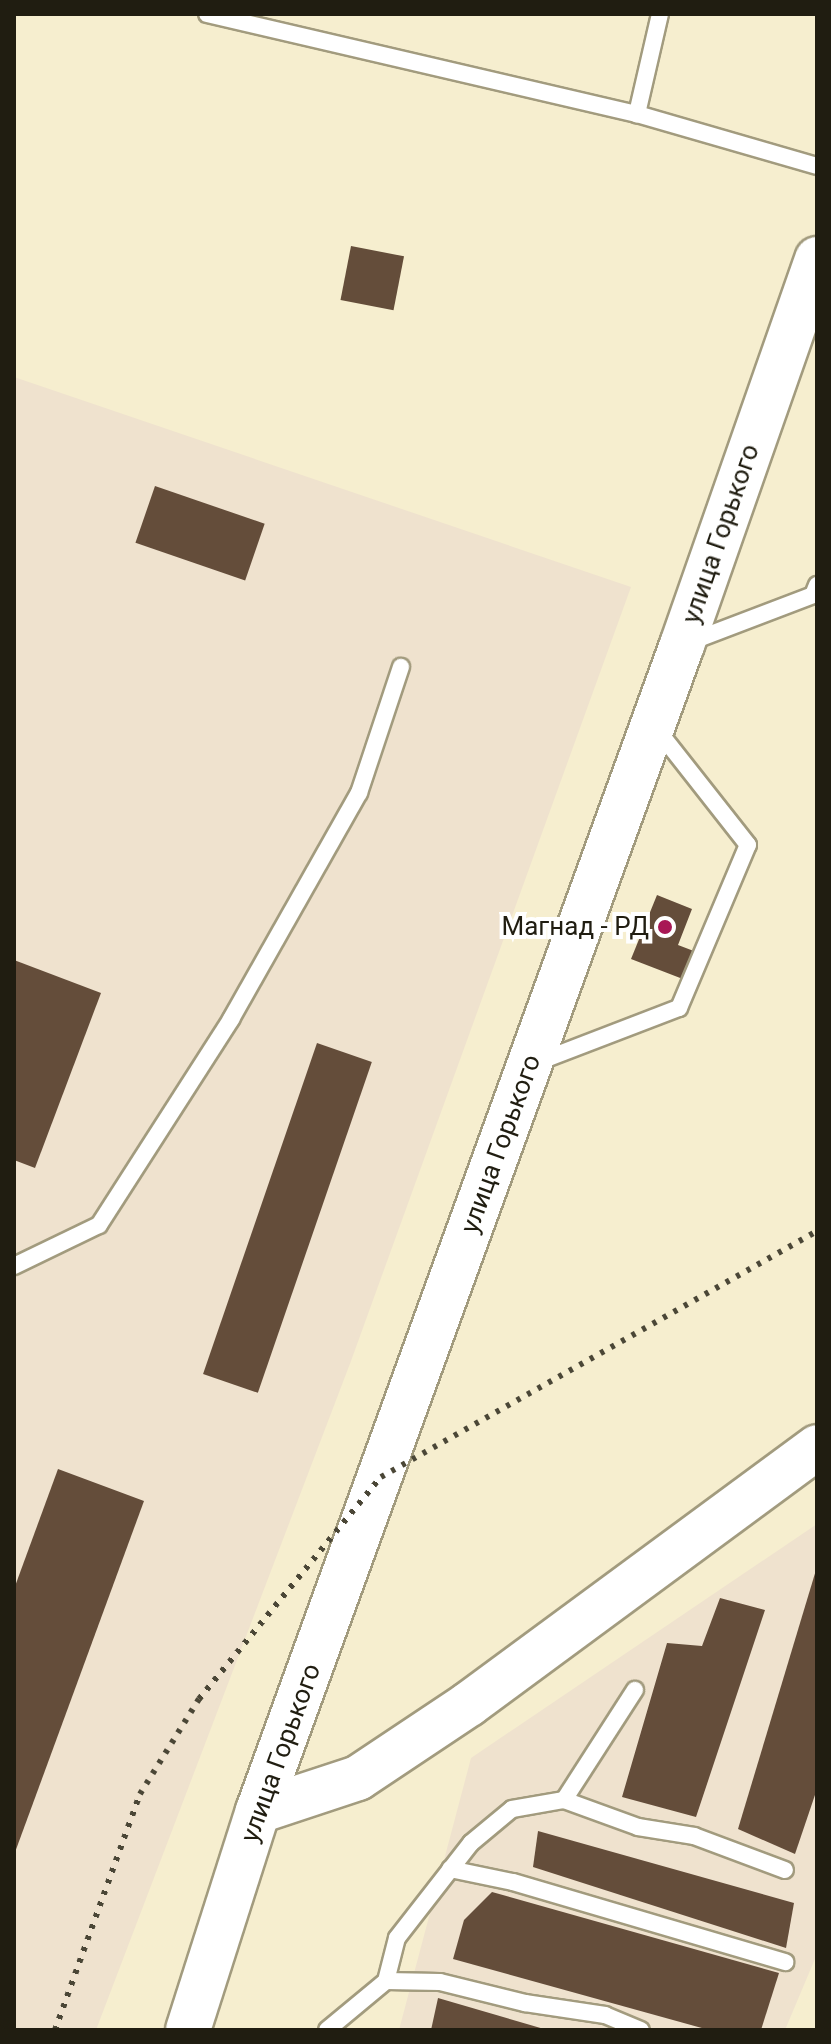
<!DOCTYPE html>
<meta charset="utf-8">
<style>
body{margin:0}
#map{position:relative;width:831px;height:2044px;overflow:hidden;background:#f6eecf;font-family:Roboto,sans-serif}
div>[style]{position:absolute}
.industrial>*{inset:0;background:#efe2ce}
.building>*{inset:0;background:#644d3a;transform-origin:0 0}
.roads{filter:drop-shadow(2px 0 #a29b7e) drop-shadow(-2px 0 #a29b7e) drop-shadow(0 2px #a29b7e) drop-shadow(0 -2px #a29b7e)}
.lane>*{height:16px;margin:-8px;padding:0 8px;transform-origin:8px;border-radius:8px;background:#fff}
.secondary>*{height:44px;margin:-22px;padding:0 22px;transform-origin:22px;border-radius:22px;background:#fff}
.rail>*{height:6px;margin-top:-3px;transform-origin:0;background:repeating-linear-gradient(90deg,#4a4636 0 4px,transparent 0 12px)}
.dots>*{width:22px;height:22px;translate:-50% -50%;box-sizing:border-box;border:4px solid #fff;border-radius:50%}
span{translate:-50% -50%;white-space:nowrap;text-align:center;line-height:1.15;-webkit-text-stroke:8px #fff;paint-order:stroke}
.street-label{font-size:26px;color:#201d11}
.poi-label{font-size:26px;color:#201d11}
.right{translate:-100% -50%;text-align:right}
.frame{position:absolute;inset:0;border:16px solid #201d11;pointer-events:none}
</style>
<div id="map">
<div class="industrial">
<i style="clip-path:polygon(14px 377px,631px 587px,351px 1361px,96px 2030px,14px 2030px)"></i>
<i style="clip-path:polygon(817px 1524px,817px 1954px,785px 2030px,399px 2030px,471px 1758px)"></i>
</div>
<div class="building">
<i style="left:351px;top:246px;width:54px;height:55px;rotate:11deg"></i>
<i style="left:155px;top:486px;width:116px;height:60px;rotate:19deg"></i>
<i style="clip-path:polygon(657px 895px,692px 909px,678px 945px,699px 953px,688px 981px,631px 959px)"></i>
<i style="clip-path:polygon(14px 960px,101px 993px,35px 1168px,14px 1160px)"></i>
<i style="left:317px;top:1043px;width:58px;height:350px;rotate:19deg"></i>
<i style="clip-path:polygon(58px 1469px,144px 1501px,14px 1855px,14px 1589px)"></i>
<i style="clip-path:polygon(816px 1570px,817px 1789px,795px 1854px,738px 1829px)"></i>
<i style="clip-path:polygon(720px 1598px,765px 1610px,696px 1817px,622px 1797px,667px 1643px,702px 1646px)"></i>
<i style="clip-path:polygon(538px 1831px,794px 1903px,786px 1948px,533px 1867px)"></i>
<i style="clip-path:polygon(492px 1892px,779px 1973px,761px 2030px,709px 2030px,453px 1959px,464px 1920px)"></i>
<i style="clip-path:polygon(438px 1998px,544px 2029px,544px 2030px,431px 2030px)"></i>
</div>
<div class="roads">
<div class="lane">
<i style="left:207px;top:14px;width:441px;rotate:13.1deg"></i>
<i style="left:660px;top:14px;width:103px;rotate:103deg"></i>
<i style="left:637px;top:114px;width:187px;rotate:16.1deg"></i>
<i style="left:690px;top:642px;width:132px;rotate:-20.9deg"></i>
<i style="left:813px;top:595px;width:11px;rotate:-68deg"></i>
<i style="left:538px;top:1062px;width:151px;rotate:-21deg"></i>
<i style="left:679px;top:1008px;width:177px;rotate:-67.1deg"></i>
<i style="left:748px;top:845px;width:149px;rotate:-128.2deg"></i>
<i style="left:14px;top:1266px;width:94px;rotate:-25.8deg"></i>
<i style="left:99px;top:1225px;width:245px;rotate:-57.3deg"></i>
<i style="left:231px;top:1019px;width:260px;rotate:-60.5deg"></i>
<i style="left:359px;top:793px;width:133px;rotate:-71.6deg"></i>
<i style="left:564px;top:1800px;width:131px;rotate:-57.2deg"></i>
<i style="left:450px;top:1869px;width:64px;rotate:11.7deg"></i>
<i style="left:513px;top:1882px;width:284px;rotate:16.4deg"></i>
<i style="left:386px;top:1981px;width:54px;rotate:1.1deg"></i>
<i style="left:440px;top:1982px;width:88px;rotate:13.9deg"></i>
<i style="left:525px;top:2003px;width:81px;rotate:8.5deg"></i>
<i style="left:605px;top:2015px;width:39px;rotate:23deg"></i>
<i style="left:327px;top:2030px;width:77px;rotate:-39.7deg"></i>
<i style="left:386px;top:1981px;width:44px;rotate:-75.7deg"></i>
<i style="left:397px;top:1938px;width:120px;rotate:-52.1deg"></i>
<i style="left:471px;top:1843px;width:53px;rotate:-39.7deg"></i>
<i style="left:512px;top:1809px;width:53px;rotate:-9.8deg"></i>
<i style="left:564px;top:1800px;width:79px;rotate:20deg"></i>
<i style="left:638px;top:1827px;width:57px;rotate:9.1deg"></i>
<i style="left:694px;top:1836px;width:97px;rotate:20.5deg"></i>
</div>
<div class="secondary">
<i style="left:258px;top:1811px;width:105px;rotate:-18.3deg"></i>
<i style="left:358px;top:1778px;width:133px;rotate:-33.7deg"></i>
<i style="left:469px;top:1704px;width:433px;rotate:-36.4deg"></i>
<i style="left:188px;top:2030px;width:230px;rotate:-72.3deg"></i>
<i style="left:258px;top:1811px;width:1241px;rotate:-70.02deg"></i>
<i style="left:682px;top:645px;width:409px;rotate:-70.7deg"></i>
</div>
</div>
<div class="rail">
<i style="left:55px;top:2030px;width:251px;rotate:-70.2deg"></i>
<i style="left:140px;top:1794px;width:112px;rotate:-58.2deg"></i>
<i style="left:199px;top:1699px;width:287px;rotate:-50.7deg"></i>
<i style="left:381px;top:1477px;width:501px;rotate:-29.43deg"></i>
</div>
<div class="dots">
<i style="left:665px;top:927px;background:#a81855"></i>
</div>
<div class="street-label">
<span style="left:721px;top:534px;rotate:-71deg">улица Горького</span>
<span style="left:501px;top:1144px;rotate:-70deg">улица Горького</span>
<span style="left:281px;top:1753px;rotate:-70deg">улица Горького</span>
</div>
<div class="poi-label">
<span class="right" style="left:649px;top:927px">Магнад - РД</span>
</div>
<div class="frame"></div>
</div>
